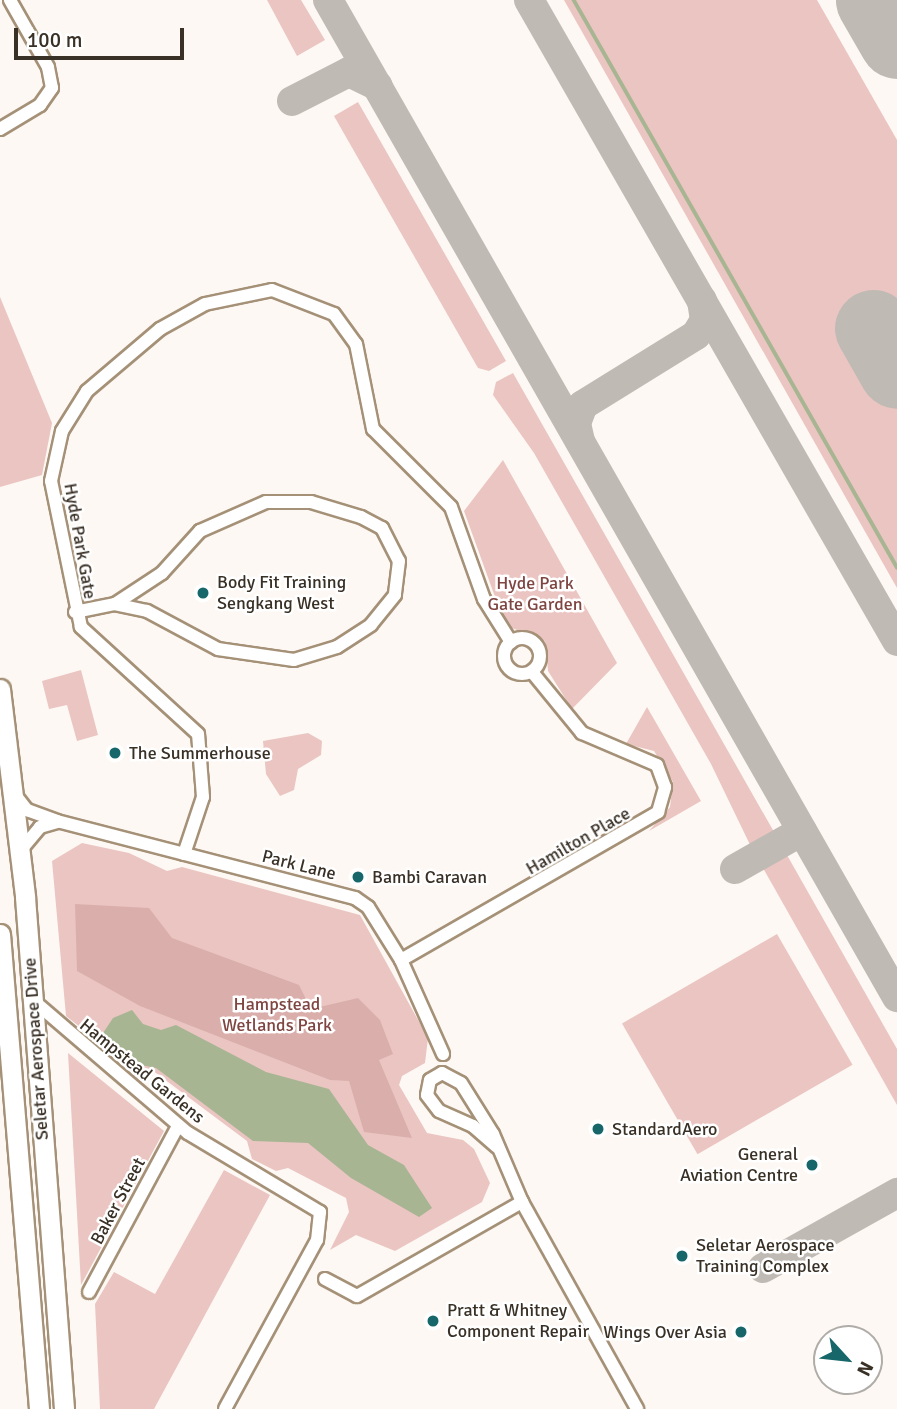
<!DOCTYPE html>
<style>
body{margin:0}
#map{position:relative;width:897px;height:1409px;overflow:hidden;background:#fdf8f3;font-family:Signika,sans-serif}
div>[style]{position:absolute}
.green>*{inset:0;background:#ebc5c2;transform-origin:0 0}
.forest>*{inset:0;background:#daafab}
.water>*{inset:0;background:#a8b592}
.stream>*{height:3.5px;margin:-1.75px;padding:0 1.75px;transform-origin:1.75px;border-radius:1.75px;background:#a8b592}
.taxiway>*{height:30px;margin:-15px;padding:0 15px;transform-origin:15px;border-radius:15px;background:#c0bab4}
.runway>*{height:77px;margin:-38.5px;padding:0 38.5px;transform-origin:38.5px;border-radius:38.5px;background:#c0bab4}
.roads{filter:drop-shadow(2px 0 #a59177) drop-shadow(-2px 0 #a59177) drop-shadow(0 2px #a59177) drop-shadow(0 -2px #a59177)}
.street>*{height:12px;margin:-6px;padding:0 6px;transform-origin:6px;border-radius:6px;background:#fff}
.street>.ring{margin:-6px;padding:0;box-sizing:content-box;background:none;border:12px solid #fff;border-radius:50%}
.secondary>*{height:19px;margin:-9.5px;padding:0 9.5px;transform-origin:9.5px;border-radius:9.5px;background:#fff}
.dots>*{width:19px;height:19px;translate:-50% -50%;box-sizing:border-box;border:4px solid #fff;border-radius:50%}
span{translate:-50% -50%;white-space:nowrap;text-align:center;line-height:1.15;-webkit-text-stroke:5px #fff;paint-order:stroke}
.street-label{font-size:18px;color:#393026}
.poi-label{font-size:18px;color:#393026}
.left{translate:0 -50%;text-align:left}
.right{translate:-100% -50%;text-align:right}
.park-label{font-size:18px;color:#7f4541}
.north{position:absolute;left:813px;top:1325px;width:70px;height:70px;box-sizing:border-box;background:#fff;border:2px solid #b0aca8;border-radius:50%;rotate:117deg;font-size:19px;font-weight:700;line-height:28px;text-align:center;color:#393026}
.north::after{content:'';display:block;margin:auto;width:24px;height:32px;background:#176669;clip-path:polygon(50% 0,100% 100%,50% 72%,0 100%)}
.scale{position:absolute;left:14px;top:28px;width:170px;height:32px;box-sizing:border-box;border:4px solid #393026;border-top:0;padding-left:9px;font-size:21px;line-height:24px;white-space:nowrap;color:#393026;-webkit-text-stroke:5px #fff;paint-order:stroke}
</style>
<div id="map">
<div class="green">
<i style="clip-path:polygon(267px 0,301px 0,325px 40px,297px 56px)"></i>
<i style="clip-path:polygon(564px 0,817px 0,897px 140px,897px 588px)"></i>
<i style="clip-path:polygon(358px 102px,506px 361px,489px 371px,478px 368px,334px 116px)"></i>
<i style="clip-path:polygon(0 297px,52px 423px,42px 475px,0 487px)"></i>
<i style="clip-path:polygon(513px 373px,778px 839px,754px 853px,711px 764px,534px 453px,493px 395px,496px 382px)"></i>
<i style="clip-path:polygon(503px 460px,617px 663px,572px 709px,548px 671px,545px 641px,512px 628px,499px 608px,464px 511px)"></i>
<i style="clip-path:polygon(81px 670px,98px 735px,77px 741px,67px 705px,49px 709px,42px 681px)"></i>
<i style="clip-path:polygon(647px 707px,701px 801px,649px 831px,670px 807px,673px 782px,654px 751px,626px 744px)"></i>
<i style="clip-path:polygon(308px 733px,322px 741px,321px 755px,298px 769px,294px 790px,280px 796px,266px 774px,263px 741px)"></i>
<i style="clip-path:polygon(82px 843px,129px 853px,167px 871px,182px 867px,360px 915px,428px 1038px,425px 1063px,402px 1076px,399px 1085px,427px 1133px,463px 1140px,474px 1149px,490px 1183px,482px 1202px,395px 1251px,356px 1235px,330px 1250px,349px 1212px,346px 1198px,288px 1168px,276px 1171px,252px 1159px,247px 1141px,152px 1070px,129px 1066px,66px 1016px,52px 861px)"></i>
<i style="clip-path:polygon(783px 848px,897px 1049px,897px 1105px,759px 861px)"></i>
<i style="left:777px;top:934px;width:151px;height:179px;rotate:60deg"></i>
<i style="clip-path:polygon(68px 1053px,164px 1131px,81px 1285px)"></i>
<i style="clip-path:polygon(224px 1170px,270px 1195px,154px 1409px,100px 1409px,95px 1304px,114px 1272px,155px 1294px)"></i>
</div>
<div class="forest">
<i style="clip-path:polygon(75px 904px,149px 908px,172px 938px,299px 985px,311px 1009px,358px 998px,380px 1020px,393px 1054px,379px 1060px,412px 1138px,364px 1132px,349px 1081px,330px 1080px,140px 1006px,77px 971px)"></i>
</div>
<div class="water">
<i style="clip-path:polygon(132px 1010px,143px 1024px,161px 1030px,176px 1025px,266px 1072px,329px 1089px,368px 1145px,404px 1165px,432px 1208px,419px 1217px,351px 1178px,308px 1143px,253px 1141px,156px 1068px,131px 1063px,101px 1036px,113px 1018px)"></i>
</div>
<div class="stream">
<i style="left:574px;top:0;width:653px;rotate:60.33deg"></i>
</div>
<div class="taxiway">
<i style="left:328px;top:0;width:1148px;rotate:60.29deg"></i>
<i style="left:529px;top:0;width:739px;rotate:60.14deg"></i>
<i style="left:292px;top:101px;width:64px;rotate:-27deg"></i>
<i style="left:349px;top:72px;width:32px;rotate:26deg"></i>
<i style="left:580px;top:441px;width:18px;rotate:-103deg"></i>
<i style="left:576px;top:423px;width:19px;rotate:-69deg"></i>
<i style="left:583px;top:405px;width:133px;rotate:-31.8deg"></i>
<i style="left:696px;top:335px;width:17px;rotate:-59deg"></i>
<i style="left:705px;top:320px;width:20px;rotate:-99deg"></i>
<i style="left:735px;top:869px;width:77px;rotate:-29.6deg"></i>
<i style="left:763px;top:1268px;width:154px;rotate:-29.2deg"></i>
</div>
<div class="runway">
<i style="left:874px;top:0;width:46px;rotate:60.1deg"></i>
<i style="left:873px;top:328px;width:48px;rotate:60.3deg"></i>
</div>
<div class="roads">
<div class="street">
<i style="left:0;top:129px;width:47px;rotate:-31deg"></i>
<i style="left:40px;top:105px;width:21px;rotate:-55deg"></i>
<i style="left:52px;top:88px;width:21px;rotate:-101deg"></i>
<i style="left:48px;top:67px;width:77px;rotate:-119.6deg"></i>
<i style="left:75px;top:612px;width:41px;rotate:-11.3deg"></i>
<i style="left:115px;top:604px;width:56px;rotate:-33.4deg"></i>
<i style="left:162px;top:573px;width:57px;rotate:-47.9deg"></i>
<i style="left:200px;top:531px;width:72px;rotate:-23.7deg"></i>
<i style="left:266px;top:502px;width:45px"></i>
<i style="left:311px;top:502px;width:52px;rotate:16.7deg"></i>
<i style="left:361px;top:517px;width:24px;rotate:28deg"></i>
<i style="left:382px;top:528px;width:37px;rotate:63deg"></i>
<i style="left:399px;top:561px;width:34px;rotate:97deg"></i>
<i style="left:395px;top:595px;width:38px;rotate:129deg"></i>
<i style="left:371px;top:625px;width:40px;rotate:147.1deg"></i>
<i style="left:337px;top:647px;width:45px;rotate:163.2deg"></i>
<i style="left:294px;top:660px;width:77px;rotate:-171.8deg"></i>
<i style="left:218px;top:649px;width:81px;rotate:-151.8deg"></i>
<i style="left:147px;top:611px;width:33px;rotate:-168deg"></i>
<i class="ring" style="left:504px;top:638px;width:24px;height:24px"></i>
<i style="left:16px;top:796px;width:18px;rotate:52deg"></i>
<i style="left:27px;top:810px;width:32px;rotate:20deg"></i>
<i style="left:57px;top:821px;width:308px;rotate:14.5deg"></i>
<i style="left:355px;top:898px;width:16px;rotate:35deg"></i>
<i style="left:368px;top:907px;width:62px;rotate:58.1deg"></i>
<i style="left:401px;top:960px;width:103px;rotate:65.9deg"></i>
<i style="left:20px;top:851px;width:31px;rotate:-50deg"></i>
<i style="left:40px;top:827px;width:18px;rotate:-16deg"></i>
<i style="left:184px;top:854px;width:60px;rotate:-71.6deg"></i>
<i style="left:203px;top:797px;width:63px;rotate:-94.5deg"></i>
<i style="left:198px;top:734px;width:159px;rotate:-137.6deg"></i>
<i style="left:81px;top:627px;width:149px;rotate:-101.6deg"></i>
<i style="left:51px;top:481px;width:51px;rotate:-77.6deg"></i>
<i style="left:62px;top:431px;width:47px;rotate:-58deg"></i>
<i style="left:87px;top:391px;width:96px;rotate:-40.3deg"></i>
<i style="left:160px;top:329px;width:51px;rotate:-29.1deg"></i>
<i style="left:205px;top:304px;width:68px;rotate:-11.8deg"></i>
<i style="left:272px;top:290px;width:66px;rotate:21.2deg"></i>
<i style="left:334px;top:314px;width:37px;rotate:54deg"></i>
<i style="left:356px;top:344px;width:87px;rotate:78.7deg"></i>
<i style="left:373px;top:429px;width:110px;rotate:45deg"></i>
<i style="left:451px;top:507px;width:98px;rotate:70.3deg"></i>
<i style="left:484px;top:599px;width:51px;rotate:57.9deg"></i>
<i style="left:401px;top:960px;width:297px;rotate:-29.9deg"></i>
<i style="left:658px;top:812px;width:26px;rotate:-74deg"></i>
<i style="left:665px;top:787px;width:23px;rotate:-110deg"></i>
<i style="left:657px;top:765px;width:82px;rotate:-156.9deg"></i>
<i style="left:582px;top:733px;width:79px;rotate:-129.3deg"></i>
<i style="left:35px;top:1002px;width:201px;rotate:40.6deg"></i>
<i style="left:188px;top:1133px;width:154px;rotate:30.9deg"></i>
<i style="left:320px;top:1212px;width:28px;rotate:96deg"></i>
<i style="left:317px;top:1240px;width:192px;rotate:118.6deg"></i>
<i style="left:497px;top:1147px;width:32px;rotate:-139deg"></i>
<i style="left:473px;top:1126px;width:37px;rotate:-156deg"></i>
<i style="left:439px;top:1111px;width:20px;rotate:-127deg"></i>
<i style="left:427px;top:1095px;width:15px;rotate:-79deg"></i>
<i style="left:430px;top:1080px;width:14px;rotate:-30deg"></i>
<i style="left:442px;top:1073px;width:21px;rotate:28deg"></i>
<i style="left:461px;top:1083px;width:60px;rotate:57.9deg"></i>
<i style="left:493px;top:1134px;width:74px;rotate:66.9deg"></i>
<i style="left:522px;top:1202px;width:237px;rotate:60.9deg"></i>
<i style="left:325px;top:1279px;width:36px;rotate:28deg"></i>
<i style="left:357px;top:1296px;width:190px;rotate:-29.7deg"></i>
<i style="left:89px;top:1292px;width:188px;rotate:-61.8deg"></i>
</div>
<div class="secondary">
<i style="left:0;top:689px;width:209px;rotate:83.1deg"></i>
<i style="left:25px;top:897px;width:513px;rotate:85.64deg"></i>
<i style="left:0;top:934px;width:477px;rotate:85.3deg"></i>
</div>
</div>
<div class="dots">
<i style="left:203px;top:593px;background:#176669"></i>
<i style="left:115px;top:753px;background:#176669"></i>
<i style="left:358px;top:877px;background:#176669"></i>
<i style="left:598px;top:1129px;background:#176669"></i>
<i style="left:812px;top:1165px;background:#176669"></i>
<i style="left:682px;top:1256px;background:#176669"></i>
<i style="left:433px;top:1321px;background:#176669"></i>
<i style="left:741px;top:1332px;background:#176669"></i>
</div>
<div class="street-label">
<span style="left:80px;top:541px;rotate:80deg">Hyde Park Gate</span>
<span style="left:578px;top:841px;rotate:-30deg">Hamilton Place</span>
<span style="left:299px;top:865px;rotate:14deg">Park Lane</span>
<span style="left:36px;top:1049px;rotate:-94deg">Seletar Aerospace Drive</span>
<span style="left:142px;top:1071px;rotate:39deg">Hampstead Gardens</span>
<span style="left:118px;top:1201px;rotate:-62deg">Baker Street</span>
</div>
<div class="poi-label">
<span class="left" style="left:217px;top:593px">Body Fit Training<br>Sengkang West</span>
<span class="left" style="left:129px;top:753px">The Summerhouse</span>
<span class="left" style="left:372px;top:877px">Bambi Caravan</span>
<span class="left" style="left:612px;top:1129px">StandardAero</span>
<span class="right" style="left:798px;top:1165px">General<br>Aviation Centre</span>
<span class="left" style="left:696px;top:1256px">Seletar Aerospace<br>Training Complex</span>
<span class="left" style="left:447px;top:1321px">Pratt &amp; Whitney<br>Component Repair</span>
<span class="right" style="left:727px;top:1332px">Wings Over Asia</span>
</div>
<div class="park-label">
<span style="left:535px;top:594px">Hyde Park<br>Gate Garden</span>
<span style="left:277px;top:1015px">Hampstead<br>Wetlands Park</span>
</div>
<div class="north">N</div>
<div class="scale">100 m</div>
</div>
